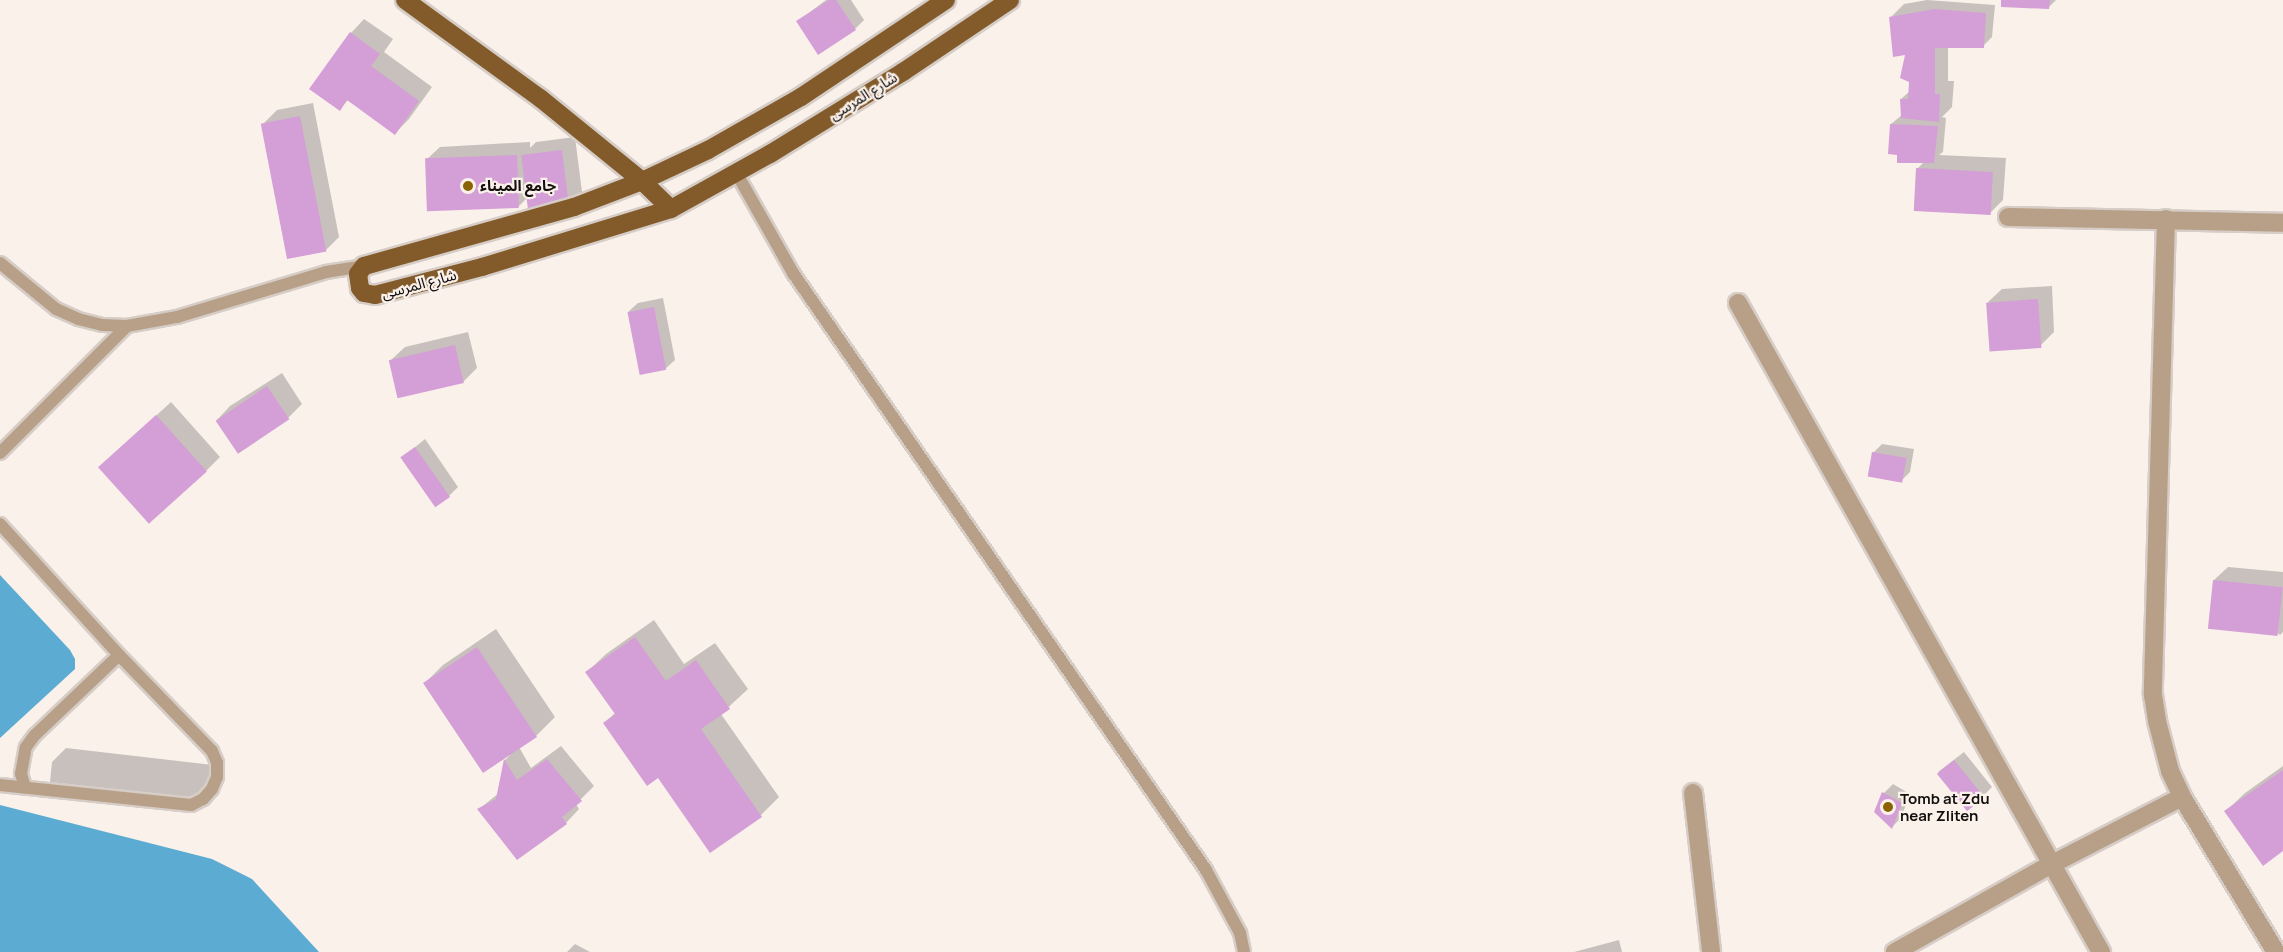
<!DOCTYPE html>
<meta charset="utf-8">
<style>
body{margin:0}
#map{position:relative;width:2283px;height:952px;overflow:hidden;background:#fbf1eb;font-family:Manrope,"Noto Sans Arabic",sans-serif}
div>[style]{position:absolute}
.water>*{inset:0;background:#5babd2}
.shadow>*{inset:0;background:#0003}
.building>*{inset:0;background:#d49ed6;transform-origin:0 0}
.roads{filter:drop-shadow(2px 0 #d6cdc7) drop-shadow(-2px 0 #d6cdc7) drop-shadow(0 2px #d6cdc7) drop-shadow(0 -2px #d6cdc7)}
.lane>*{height:12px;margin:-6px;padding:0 6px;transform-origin:6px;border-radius:6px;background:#b8a088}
.street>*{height:18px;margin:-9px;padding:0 9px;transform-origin:9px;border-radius:9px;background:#b8a088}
.primary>*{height:18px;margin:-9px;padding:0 9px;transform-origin:9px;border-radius:9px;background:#835b2b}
.dots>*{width:16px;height:16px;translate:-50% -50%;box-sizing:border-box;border:3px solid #fbf1eb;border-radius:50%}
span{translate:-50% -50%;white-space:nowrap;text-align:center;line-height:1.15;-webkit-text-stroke:4.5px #fbf1eb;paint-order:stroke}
.street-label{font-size:15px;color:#130f0d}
.poi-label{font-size:15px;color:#130f0d;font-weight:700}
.left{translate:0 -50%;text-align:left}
</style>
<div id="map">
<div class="water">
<i style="clip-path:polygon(0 575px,70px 650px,75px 659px,75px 669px,0 738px)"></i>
<i style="clip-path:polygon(0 805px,212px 859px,252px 879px,319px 952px,0 952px)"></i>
</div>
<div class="shadow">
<i style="clip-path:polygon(826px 0,851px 0,864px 20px,855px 29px,798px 21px)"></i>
<i style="clip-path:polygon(1927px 0,1995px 5px,1992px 37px,1983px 46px,1948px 47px,1948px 81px,1954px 81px,1952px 107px,1942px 117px,1946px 118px,1943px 152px,1939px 155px,2006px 158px,2003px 200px,1989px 214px,1917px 169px,1925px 161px,1891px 124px,1902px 115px,1901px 99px,1910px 91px,1907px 54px,1890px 18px,1904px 4px)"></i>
<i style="clip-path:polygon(2002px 0,2056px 0,2048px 8px)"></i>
<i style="clip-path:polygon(364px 19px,393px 39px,384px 52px,432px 87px,409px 119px,395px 133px,349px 99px,340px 109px,351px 33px)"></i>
<i style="clip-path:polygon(313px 103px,339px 237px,325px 251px,263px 124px,277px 110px)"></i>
<i style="clip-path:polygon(575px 137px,582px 192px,569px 206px,528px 197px,519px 206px,426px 160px,440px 147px,530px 142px,530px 148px,536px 142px)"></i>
<i style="clip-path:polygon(2052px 286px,2054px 332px,2040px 346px,1988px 302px,2002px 289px)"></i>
<i style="clip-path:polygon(663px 298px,675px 360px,665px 369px,628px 312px,638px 303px)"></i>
<i style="clip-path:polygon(468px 332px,477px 368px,463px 382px,391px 360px,405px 347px)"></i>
<i style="clip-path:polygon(282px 373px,302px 404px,288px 418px,217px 420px,230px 406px)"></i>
<i style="clip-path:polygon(171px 402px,220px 457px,206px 471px,114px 454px)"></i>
<i style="clip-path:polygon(425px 439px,458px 487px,449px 496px,402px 458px)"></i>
<i style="clip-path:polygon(1882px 444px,1914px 449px,1910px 472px,1901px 481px,1873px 453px)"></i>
<i style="clip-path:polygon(2228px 567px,2283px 572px,2283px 632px,2280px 635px,2214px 580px)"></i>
<i style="clip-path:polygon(654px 620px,684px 664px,715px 643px,748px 689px,721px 714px,779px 797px,761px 815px,711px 851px,659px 776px,604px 724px,616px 712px,587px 672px,606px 654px)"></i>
<i style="clip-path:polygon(496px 629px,555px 717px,536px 736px,519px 747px,531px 768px,561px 746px,594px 786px,576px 804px,579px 809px,566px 823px,479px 809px,499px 793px,505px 760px,510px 755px,425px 683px,443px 665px)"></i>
<i style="clip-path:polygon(66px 748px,213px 765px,211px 786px,197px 799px,50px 782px,52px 762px)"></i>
<i style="clip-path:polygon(1964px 752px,1992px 787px,1983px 796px,1938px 772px)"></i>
<i style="clip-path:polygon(2283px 766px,2283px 850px,2226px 811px,2245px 793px)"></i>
<i style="clip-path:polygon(1893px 784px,1910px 794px,1901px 818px,1892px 827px,1876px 811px,1884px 793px)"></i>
<i style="clip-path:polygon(1619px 940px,1622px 952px,1574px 952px)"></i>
<i style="clip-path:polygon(575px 944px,590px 952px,567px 952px)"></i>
</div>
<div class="building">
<i style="clip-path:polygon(829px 0,836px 0,856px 30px,818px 55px,796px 21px)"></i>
<i style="clip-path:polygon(2001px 0,2050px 0,2049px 9px,2001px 7px)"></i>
<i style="clip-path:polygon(1935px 9px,1986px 13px,1984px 48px,1935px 48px,1935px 94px,1940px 94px,1939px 122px,1901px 118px,1900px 99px,1908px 99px,1909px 82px,1900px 78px,1905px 55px,1893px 57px,1889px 17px)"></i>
<i style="clip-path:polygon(350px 32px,380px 54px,371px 66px,419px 101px,395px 135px,347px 100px,340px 111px,309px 89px)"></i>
<i style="left:300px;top:116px;width:138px;height:40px;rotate:79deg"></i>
<i style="clip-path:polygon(1890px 124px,1938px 126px,1934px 163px,1897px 163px,1897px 155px,1888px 154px)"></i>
<i style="left:562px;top:150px;width:57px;height:41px;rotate:83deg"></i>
<i style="left:517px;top:155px;width:53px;height:92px;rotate:88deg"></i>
<i style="left:1916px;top:168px;width:77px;height:43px;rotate:3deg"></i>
<i style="left:2038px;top:299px;width:49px;height:52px;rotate:86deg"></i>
<i style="left:654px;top:307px;width:64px;height:27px;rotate:79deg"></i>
<i style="left:455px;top:345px;width:39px;height:68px;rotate:77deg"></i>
<i style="left:267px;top:386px;width:40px;height:62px;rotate:56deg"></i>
<i style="left:156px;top:415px;width:76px;height:78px;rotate:48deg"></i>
<i style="left:415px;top:447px;width:61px;height:18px;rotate:55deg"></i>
<i style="left:1872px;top:452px;width:35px;height:25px;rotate:10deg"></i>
<i style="left:2213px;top:580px;width:70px;height:49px;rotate:6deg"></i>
<i style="clip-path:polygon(635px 637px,666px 681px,696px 660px,730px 709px,701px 729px,762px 817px,710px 853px,658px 778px,647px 786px,603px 723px,615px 714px,585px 672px)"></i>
<i style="clip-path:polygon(477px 647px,537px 737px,504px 759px,517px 780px,547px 759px,582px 801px,562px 817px,567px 824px,517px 860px,477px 809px,496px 799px,504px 759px,483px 773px,423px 683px)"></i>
<i style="left:1954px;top:760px;width:48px;height:22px;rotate:51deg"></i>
<i style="clip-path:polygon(2283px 770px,2283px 851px,2263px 866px,2224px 811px)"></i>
<i style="clip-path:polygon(1882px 792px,1902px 803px,1892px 829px,1874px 812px)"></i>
</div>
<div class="roads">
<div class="lane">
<i style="left:737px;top:174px;width:114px;rotate:60.5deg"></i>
<i style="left:793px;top:273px;width:726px;rotate:55.32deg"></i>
<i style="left:1206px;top:870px;width:72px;rotate:61.6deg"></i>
<i style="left:1240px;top:933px;width:19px;rotate:78deg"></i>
<i style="left:0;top:263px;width:72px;rotate:39.4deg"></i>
<i style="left:56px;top:309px;width:24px;rotate:24deg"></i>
<i style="left:78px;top:319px;width:25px;rotate:14deg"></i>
<i style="left:102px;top:325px;width:25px;rotate:2deg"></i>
<i style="left:127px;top:326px;width:51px;rotate:-10.2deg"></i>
<i style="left:177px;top:317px;width:156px;rotate:-16.8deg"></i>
<i style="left:326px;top:272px;width:38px;rotate:-9deg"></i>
<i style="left:0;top:453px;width:180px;rotate:-45deg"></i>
<i style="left:0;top:524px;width:177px;rotate:47.7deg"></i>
<i style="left:119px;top:655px;width:134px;rotate:45.9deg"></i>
<i style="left:212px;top:751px;width:13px;rotate:67deg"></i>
<i style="left:217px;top:763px;width:14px;rotate:90deg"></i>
<i style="left:217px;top:777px;width:13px;rotate:113deg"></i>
<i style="left:212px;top:789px;width:13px;rotate:132deg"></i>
<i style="left:203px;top:799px;width:13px;rotate:153deg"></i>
<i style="left:191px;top:805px;width:192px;rotate:-174deg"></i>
<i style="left:25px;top:787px;width:14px;rotate:-107deg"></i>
<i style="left:21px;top:774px;width:27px;rotate:-80deg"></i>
<i style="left:26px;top:747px;width:14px;rotate:-54deg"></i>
<i style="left:34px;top:736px;width:117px;rotate:-43.6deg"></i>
</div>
<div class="street">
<i style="left:2008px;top:217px;width:275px;rotate:1.2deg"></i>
<i style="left:2166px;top:219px;width:476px;rotate:91.6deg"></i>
<i style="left:2153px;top:695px;width:26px;rotate:81deg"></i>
<i style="left:2157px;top:721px;width:52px;rotate:75.4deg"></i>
<i style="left:2170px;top:771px;width:29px;rotate:65deg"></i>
<i style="left:2182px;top:797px;width:181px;rotate:58.8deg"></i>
<i style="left:1738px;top:303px;width:744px;rotate:60.78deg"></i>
<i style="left:1693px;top:793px;width:160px;rotate:83.5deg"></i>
<i style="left:1895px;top:952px;width:180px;rotate:-29.3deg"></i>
<i style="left:2052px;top:864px;width:146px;rotate:-27.3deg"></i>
</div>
<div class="primary">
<i style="left:405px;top:0;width:167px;rotate:36deg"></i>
<i style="left:540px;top:98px;width:132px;rotate:39.1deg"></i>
<i style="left:642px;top:181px;width:40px;rotate:44deg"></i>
<i style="left:946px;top:0;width:174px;rotate:146.2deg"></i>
<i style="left:801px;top:97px;width:107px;rotate:150.3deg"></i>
<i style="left:708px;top:150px;width:73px;rotate:154.8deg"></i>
<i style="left:642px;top:181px;width:73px;rotate:159.1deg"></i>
<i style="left:574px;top:207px;width:218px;rotate:164.3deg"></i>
<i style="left:364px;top:266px;width:10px;rotate:127deg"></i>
<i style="left:358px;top:274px;width:14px;rotate:82deg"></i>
<i style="left:360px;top:288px;width:6px;rotate:51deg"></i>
<i style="left:364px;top:293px;width:11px;rotate:10deg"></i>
<i style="left:375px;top:295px;width:111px;rotate:-14.7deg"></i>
<i style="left:482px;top:267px;width:198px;rotate:-17.1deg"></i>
<i style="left:671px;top:209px;width:113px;rotate:-29.1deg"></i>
<i style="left:770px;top:154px;width:156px;rotate:-31.7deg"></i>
<i style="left:903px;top:72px;width:129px;rotate:-33.9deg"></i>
</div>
</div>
<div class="dots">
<i style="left:468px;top:186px;background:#8b6203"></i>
<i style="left:1888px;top:807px;background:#8b6203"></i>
</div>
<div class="street-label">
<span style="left:863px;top:96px;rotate:-32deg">شارع المرسى</span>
<span style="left:419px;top:284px;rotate:-15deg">شارع المرسى</span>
</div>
<div class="poi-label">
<span class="left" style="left:480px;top:186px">جامع الميناء</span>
<span class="left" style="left:1900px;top:807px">Tomb at Zdu<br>near Zliten</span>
</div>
</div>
